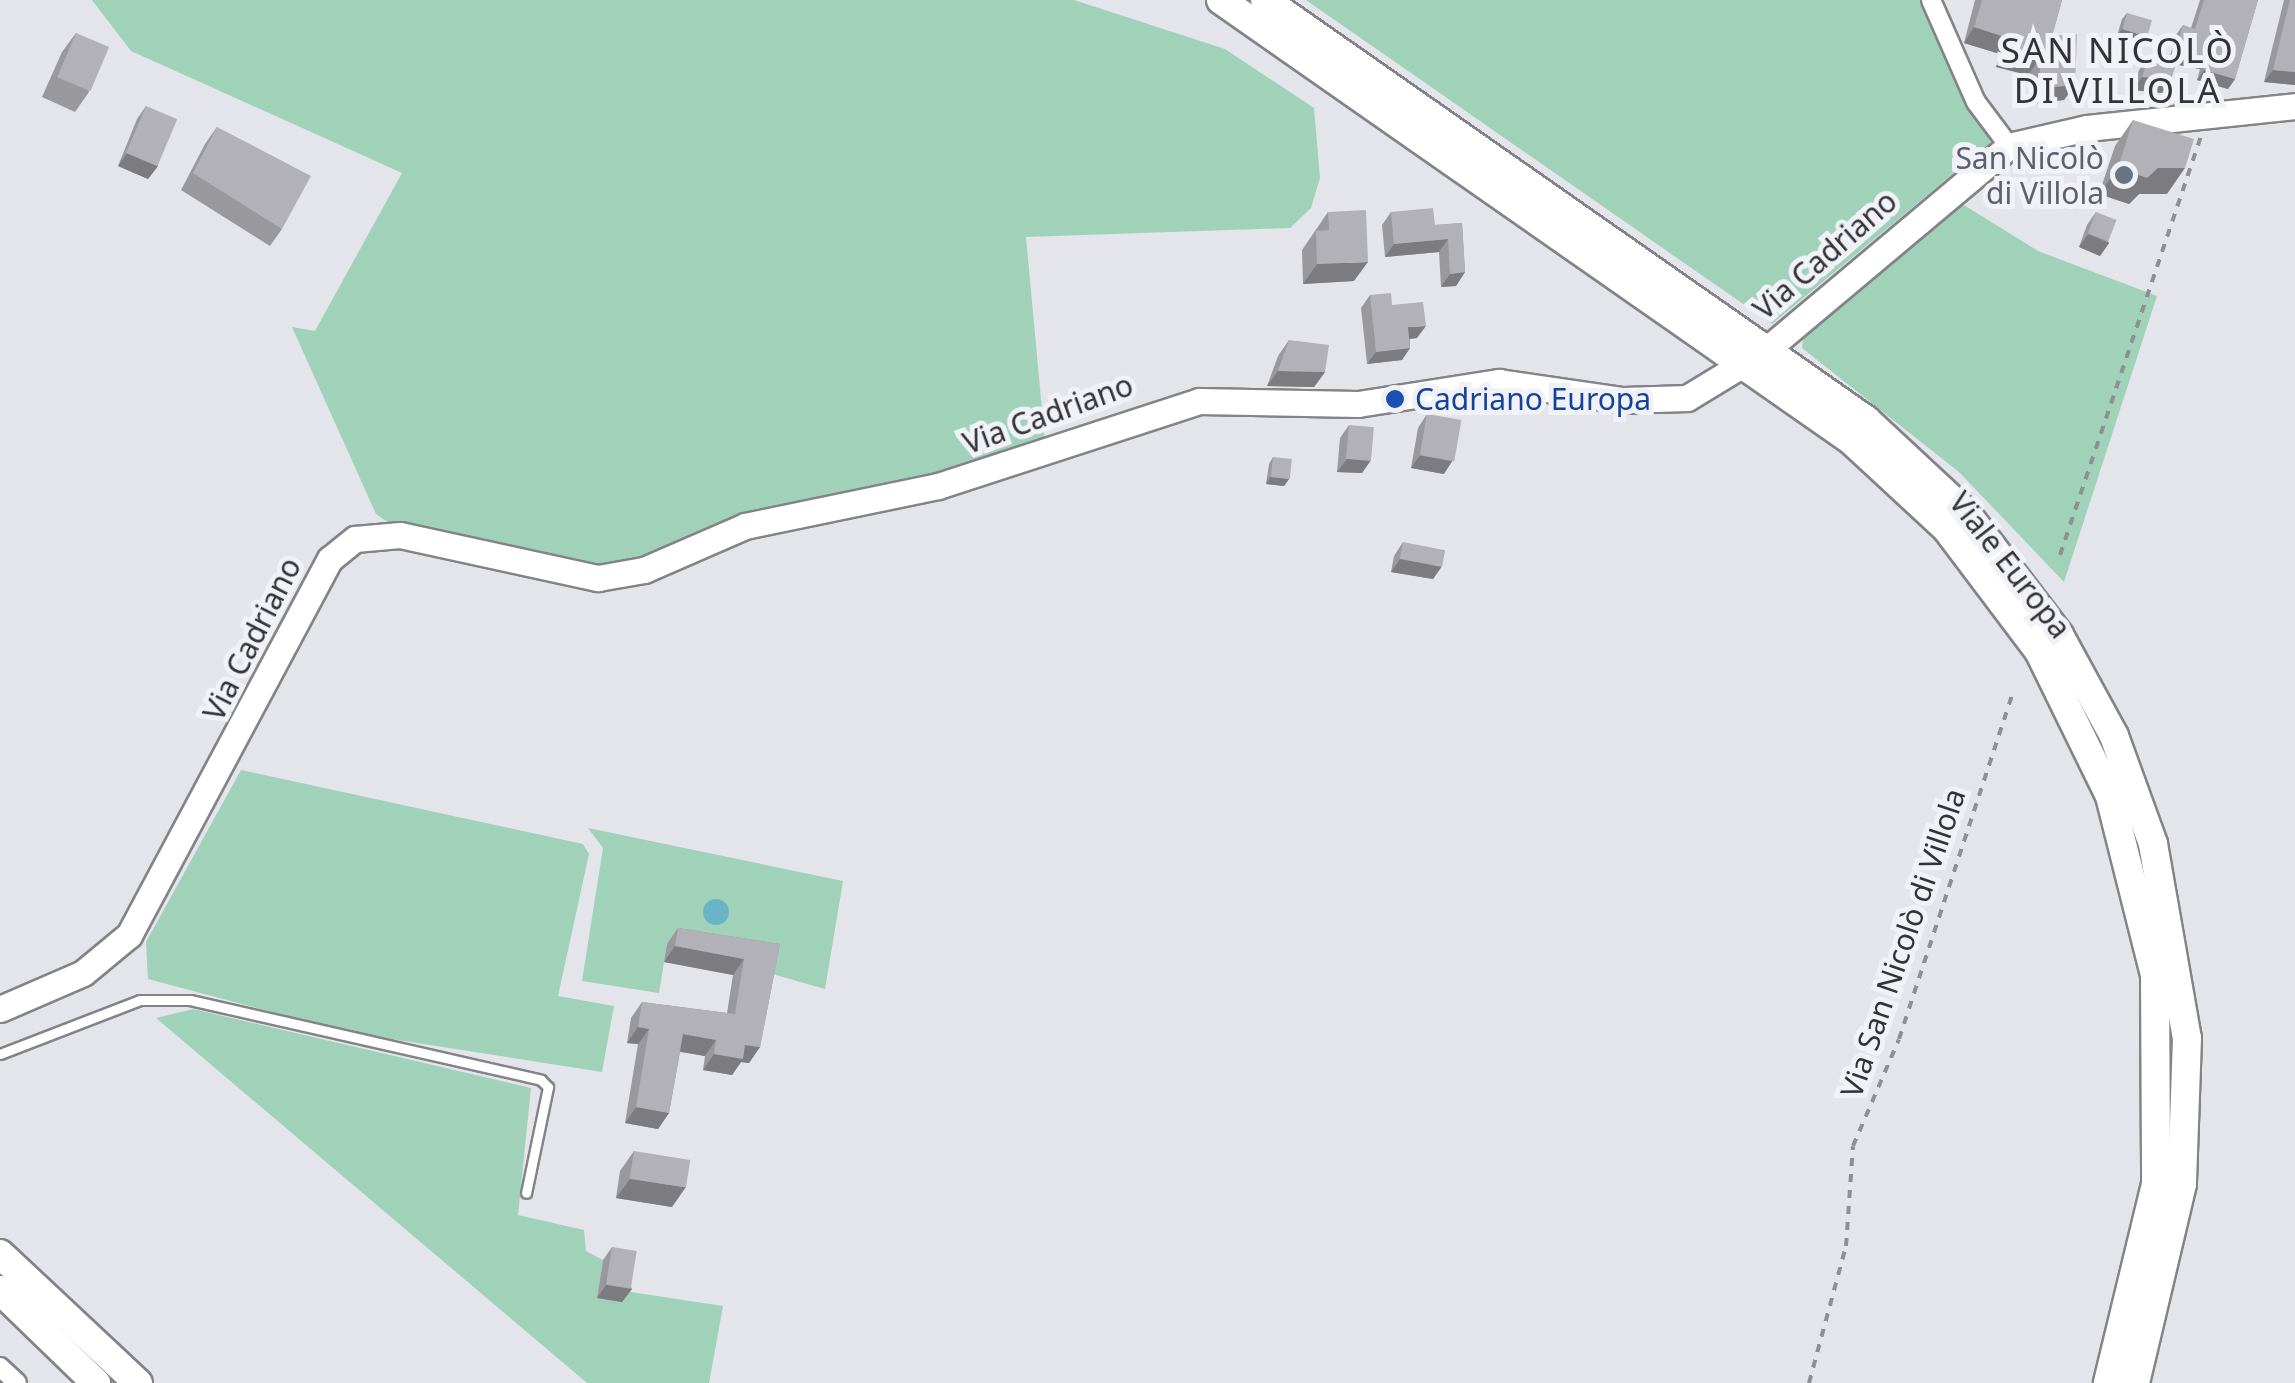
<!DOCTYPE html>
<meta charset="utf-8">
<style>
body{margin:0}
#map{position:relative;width:2295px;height:1383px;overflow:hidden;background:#e4e4eb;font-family:"Noto Sans",sans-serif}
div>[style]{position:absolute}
.green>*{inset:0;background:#9fd2b8}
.water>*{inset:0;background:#69b3c7}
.round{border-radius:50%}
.path>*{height:4px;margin-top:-2px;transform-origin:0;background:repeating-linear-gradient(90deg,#8e8e93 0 8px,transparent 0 16px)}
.roads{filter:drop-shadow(2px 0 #838389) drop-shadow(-2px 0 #838389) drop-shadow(0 2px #838389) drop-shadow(0 -2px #838389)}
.lane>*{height:9px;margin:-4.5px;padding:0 4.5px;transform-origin:4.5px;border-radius:4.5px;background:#fff}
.street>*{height:18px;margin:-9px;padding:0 9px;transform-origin:9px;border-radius:9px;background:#fff}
.secondary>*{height:25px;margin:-12.5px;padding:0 12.5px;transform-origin:12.5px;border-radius:12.5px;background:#fff}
.primary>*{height:28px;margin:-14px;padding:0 14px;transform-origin:14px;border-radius:14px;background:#fff}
.wall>*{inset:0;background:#98989d}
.shaded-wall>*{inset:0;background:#7c7c80}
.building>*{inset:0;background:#b1b1b7;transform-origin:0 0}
.dots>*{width:28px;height:28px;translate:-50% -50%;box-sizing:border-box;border:5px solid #f1f1f8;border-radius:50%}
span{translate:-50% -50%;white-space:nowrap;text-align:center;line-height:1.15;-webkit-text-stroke:10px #f1f1f8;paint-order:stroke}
.worship-label{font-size:30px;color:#5b616d}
.right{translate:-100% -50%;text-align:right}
.street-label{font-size:30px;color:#333336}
.transit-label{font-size:30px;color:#164399}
.left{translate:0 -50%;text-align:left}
.quarter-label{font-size:35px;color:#333336;letter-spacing:2.5px}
</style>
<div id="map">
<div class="green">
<i style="clip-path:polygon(92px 0,1074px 0,1225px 49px,1314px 108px,1320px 178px,1311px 208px,1290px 228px,1026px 237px,1046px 453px,946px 497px,757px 537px,629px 587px,592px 590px,411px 538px,376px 514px,292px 327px,315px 331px,402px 173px,131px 51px)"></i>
<i style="clip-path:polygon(1306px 0,1939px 0,1991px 142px,1772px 324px)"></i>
<i style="clip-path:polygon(1959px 202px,2038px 251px,2157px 296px,2064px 582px,1959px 472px,1802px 348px,1804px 332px)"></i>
<i style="clip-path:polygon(241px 770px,583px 844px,589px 854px,558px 996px,614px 1006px,602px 1072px,347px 1032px,148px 979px,146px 942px)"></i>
<i style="clip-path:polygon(588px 828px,843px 881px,825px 989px,667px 944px,659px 993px,582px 981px,603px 848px)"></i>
<i style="clip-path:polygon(193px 1009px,531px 1088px,518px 1215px,584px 1230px,586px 1251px,603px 1260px,597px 1298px,624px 1291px,723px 1306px,709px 1383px,587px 1383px,156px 1018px)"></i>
</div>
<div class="water">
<i class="round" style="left:703px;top:899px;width:26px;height:26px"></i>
</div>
<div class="path">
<i style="left:2060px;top:555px;width:441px;rotate:-71.4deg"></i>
<i style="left:1809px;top:1383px;width:142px;rotate:-74.9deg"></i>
<i style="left:1846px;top:1246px;width:100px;rotate:-86deg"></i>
<i style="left:1853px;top:1146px;width:116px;rotate:-66.7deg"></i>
<i style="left:1899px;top:1039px;width:362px;rotate:-71.8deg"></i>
</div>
<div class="roads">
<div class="lane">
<i style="left:0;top:1054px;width:150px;rotate:-21.1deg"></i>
<i style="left:140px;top:1000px;width:50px"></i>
<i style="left:190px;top:1000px;width:360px;rotate:12.8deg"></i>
<i style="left:541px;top:1080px;width:10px;rotate:45deg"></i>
<i style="left:548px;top:1087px;width:108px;rotate:101.7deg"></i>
</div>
<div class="street">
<i style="left:1931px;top:0;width:111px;rotate:66.2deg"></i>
<i style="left:1976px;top:102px;width:55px;rotate:53.1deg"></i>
<i style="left:0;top:1367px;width:23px;rotate:43deg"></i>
</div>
<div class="secondary">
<i style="left:0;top:1009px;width:90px;rotate:-23.4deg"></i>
<i style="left:83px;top:973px;width:60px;rotate:-39.6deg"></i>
<i style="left:129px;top:935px;width:426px;rotate:-61.9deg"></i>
<i style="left:330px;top:559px;width:32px;rotate:-39deg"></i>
<i style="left:355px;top:539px;width:45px;rotate:-5.1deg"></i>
<i style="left:400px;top:535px;width:203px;rotate:12.3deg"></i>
<i style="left:598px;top:578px;width:47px;rotate:-9.9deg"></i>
<i style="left:644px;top:570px;width:110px;rotate:-23.5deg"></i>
<i style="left:745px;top:526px;width:197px;rotate:-11.7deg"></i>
<i style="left:938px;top:486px;width:274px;rotate:-18deg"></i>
<i style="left:1199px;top:401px;width:159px;rotate:1.1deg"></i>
<i style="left:1358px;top:404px;width:143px;rotate:-8.9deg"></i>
<i style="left:1499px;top:382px;width:125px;rotate:8.3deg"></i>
<i style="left:1623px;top:400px;width:64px;rotate:-1.8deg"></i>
<i style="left:1687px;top:398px;width:92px;rotate:-31.3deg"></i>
<i style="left:1766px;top:350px;width:317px;rotate:-40deg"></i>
<i style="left:2009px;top:146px;width:80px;rotate:-13deg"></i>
<i style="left:2087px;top:128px;width:209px;rotate:-6deg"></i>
</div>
<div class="primary">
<i style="left:1221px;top:0;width:768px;rotate:34.93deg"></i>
<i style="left:1851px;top:440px;width:131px;rotate:42.8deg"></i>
<i style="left:1947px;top:529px;width:153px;rotate:53deg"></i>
<i style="left:2039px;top:651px;width:161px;rotate:63.9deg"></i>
<i style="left:2110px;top:796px;width:185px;rotate:75.9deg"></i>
<i style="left:2155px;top:975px;width:209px;rotate:89.7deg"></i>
<i style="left:2156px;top:1184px;width:205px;rotate:103.6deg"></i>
<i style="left:1265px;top:0;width:733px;rotate:34.95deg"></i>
<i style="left:1866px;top:420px;width:135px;rotate:42.9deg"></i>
<i style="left:1965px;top:512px;width:155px;rotate:52.6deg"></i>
<i style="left:2059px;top:635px;width:115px;rotate:61.4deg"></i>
<i style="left:2114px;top:736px;width:115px;rotate:70.1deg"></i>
<i style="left:2153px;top:844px;width:197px;rotate:80.1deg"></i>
<i style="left:2187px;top:1038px;width:146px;rotate:92deg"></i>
<i style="left:2182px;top:1184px;width:204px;rotate:103.3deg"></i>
<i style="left:0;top:1254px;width:189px;rotate:43.1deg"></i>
<i style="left:0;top:1290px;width:134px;rotate:44.1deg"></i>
</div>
</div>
<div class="wall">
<i style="clip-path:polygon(1975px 0,2062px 0,2052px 36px,2075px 85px,2064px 100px,2031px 104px,2028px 75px,1996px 67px,2000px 54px,1964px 43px)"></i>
<i style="clip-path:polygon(2200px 0,2258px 0,2235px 79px,2228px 89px,2197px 80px,2200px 69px,2175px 64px,2171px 79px,2162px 93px,2133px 90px,2139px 70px,2149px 56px,2168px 63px,2176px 35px,2183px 25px,2191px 28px)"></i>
<i style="clip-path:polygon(2284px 0,2295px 0,2295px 85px,2264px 82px)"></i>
<i style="clip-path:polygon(2127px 13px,2147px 37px,2142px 43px,2117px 36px,2122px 19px)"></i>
<i style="clip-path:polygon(76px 33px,89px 92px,75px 112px,42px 97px,62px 52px)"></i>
<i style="clip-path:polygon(146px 106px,158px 166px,148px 179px,118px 166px,137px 119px)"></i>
<i style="clip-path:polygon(2133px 120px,2167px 194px,2139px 194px,2129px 204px,2099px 194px,2115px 146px)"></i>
<i style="clip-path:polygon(217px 127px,282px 229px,270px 246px,181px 190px,205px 144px)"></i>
<i style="clip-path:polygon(1328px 212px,1354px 281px,1303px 284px,1302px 250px)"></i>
<i style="clip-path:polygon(1391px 212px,1435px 225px,1462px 223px,1465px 272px,1456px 286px,1441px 287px,1439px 252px,1385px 257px,1382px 225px)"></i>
<i style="clip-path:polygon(2096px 212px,2109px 243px,2100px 256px,2079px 247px,2087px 225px)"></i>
<i style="clip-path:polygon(1370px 295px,1392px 305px,1417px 338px,1410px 339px,1410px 348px,1402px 360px,1367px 364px,1361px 308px)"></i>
<i style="clip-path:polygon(1289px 340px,1325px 372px,1314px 387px,1267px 386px,1278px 356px)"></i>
<i style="clip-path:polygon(1427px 414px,1444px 474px,1411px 468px,1418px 428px)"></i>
<i style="clip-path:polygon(1349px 425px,1371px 460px,1362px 473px,1337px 472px,1340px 438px)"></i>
<i style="clip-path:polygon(1273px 457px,1289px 479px,1284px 486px,1266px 484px,1269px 464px)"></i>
<i style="clip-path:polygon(1403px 542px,1442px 566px,1433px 579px,1391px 572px,1394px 556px)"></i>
<i style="clip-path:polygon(678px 928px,780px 944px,760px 1047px,749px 1063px,741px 1062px,732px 1075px,703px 1070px,705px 1056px,680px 1052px,669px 1113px,658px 1129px,625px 1123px,638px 1044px,627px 1043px,631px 1018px,642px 1002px,727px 1013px,733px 975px,664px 962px,667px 944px)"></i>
<i style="clip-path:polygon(634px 1151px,672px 1207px,616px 1198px,620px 1171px)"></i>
<i style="clip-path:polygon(612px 1247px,632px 1289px,622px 1302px,597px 1298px,603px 1260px)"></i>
</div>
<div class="shaded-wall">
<i style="clip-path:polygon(1974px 27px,2011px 39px,2000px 54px,1964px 43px)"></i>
<i style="clip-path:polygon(2122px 29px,2147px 37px,2142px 43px,2117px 36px)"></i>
<i style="clip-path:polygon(2007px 51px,2039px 60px,2028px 75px,1996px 67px)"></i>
<i style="clip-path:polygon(2175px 53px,2208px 59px,2200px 69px,2168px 63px)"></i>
<i style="clip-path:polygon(2204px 70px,2235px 79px,2228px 89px,2197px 80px)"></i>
<i style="clip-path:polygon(2273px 70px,2295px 72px,2295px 85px,2264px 82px)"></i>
<i style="clip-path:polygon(2142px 77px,2171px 79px,2162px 93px,2133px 90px)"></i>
<i style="clip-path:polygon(2075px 85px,2064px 100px,2031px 104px,2042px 88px)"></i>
<i style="clip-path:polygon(127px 153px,158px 166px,148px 179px,118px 166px)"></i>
<i style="clip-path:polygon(2118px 168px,2185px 168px,2167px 194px,2139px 194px,2129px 204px,2099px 194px)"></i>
<i style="clip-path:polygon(2088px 234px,2109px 243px,2100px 256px,2079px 247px)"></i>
<i style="clip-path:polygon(1448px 239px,1439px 252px,1385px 257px,1394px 244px)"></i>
<i style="clip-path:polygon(1368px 262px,1354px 281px,1303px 284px,1317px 264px)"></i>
<i style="clip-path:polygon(1465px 272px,1456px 286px,1441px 287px,1450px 274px)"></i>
<i style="clip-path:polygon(1426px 326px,1417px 338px,1400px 340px,1408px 327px)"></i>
<i style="clip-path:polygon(1410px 348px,1402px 360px,1367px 364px,1376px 352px)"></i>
<i style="clip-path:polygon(1278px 371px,1325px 372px,1314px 387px,1267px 386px)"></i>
<i style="clip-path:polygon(1420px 455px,1453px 460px,1444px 474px,1411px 468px)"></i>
<i style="clip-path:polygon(1347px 459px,1371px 460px,1362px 473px,1337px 472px)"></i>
<i style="clip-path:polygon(1270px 477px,1289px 479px,1284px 486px,1266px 484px)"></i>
<i style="clip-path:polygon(1400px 559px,1442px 566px,1433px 579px,1391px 572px)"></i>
<i style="clip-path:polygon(675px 946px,744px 959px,733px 975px,664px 962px)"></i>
<i style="clip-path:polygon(638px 1027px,649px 1029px,638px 1044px,627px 1043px)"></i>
<i style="clip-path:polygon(683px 1034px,716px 1040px,705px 1056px,672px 1050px)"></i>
<i style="clip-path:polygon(745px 1045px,760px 1047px,749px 1063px,741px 1062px,732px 1075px,703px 1070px,714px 1054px)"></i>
<i style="clip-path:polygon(636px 1107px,669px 1113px,658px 1129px,625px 1123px)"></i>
<i style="clip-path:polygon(630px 1179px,686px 1187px,672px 1207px,616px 1198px)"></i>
<i style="clip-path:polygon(606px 1285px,632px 1289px,622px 1302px,597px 1298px)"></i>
</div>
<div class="building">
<i style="clip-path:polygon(1982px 0,2062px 0,2052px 36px,2077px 34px,2075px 85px,2042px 88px,2039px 60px,2007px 51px,2011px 39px,1974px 27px)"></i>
<i style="clip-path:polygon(2204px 0,2258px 0,2235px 79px,2204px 70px,2208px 59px,2175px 53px,2183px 25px,2195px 29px)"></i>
<i style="clip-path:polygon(2290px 0,2295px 0,2295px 72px,2273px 70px)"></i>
<i style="left:2127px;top:13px;width:26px;height:17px;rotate:16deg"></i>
<i style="left:76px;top:33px;width:36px;height:48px;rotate:23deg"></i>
<i style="clip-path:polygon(2149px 56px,2176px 65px,2171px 79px,2142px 77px)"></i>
<i style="left:146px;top:106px;width:34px;height:51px;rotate:23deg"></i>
<i style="clip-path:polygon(2133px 120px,2194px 139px,2185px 168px,2158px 168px,2147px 178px,2118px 168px)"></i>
<i style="clip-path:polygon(217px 127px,311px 176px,282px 229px,193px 173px)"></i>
<i style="clip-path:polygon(1433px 208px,1435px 225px,1462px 223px,1465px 272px,1450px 274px,1448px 239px,1394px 244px,1391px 212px)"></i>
<i style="clip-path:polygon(1366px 210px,1368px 262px,1317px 264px,1316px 231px,1329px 230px,1328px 212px)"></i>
<i style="left:2096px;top:212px;width:22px;height:23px;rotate:21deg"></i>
<i style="clip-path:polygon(1391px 293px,1392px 305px,1423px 302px,1426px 326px,1408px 327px,1410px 348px,1376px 352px,1370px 295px)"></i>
<i style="clip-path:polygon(1289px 340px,1329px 345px,1325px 372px,1278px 371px)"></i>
<i style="left:1427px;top:414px;width:35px;height:42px;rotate:10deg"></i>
<i style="left:1349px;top:425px;width:25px;height:34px;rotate:5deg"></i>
<i style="left:1273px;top:457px;width:19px;height:20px;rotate:6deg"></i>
<i style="left:1403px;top:542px;width:43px;height:17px;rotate:11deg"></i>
<i style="clip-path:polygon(678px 928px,780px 944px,760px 1047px,745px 1045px,743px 1059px,714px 1054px,716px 1040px,683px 1034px,669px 1113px,636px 1107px,649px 1029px,638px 1027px,642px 1002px,735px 1014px,744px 959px,675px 946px)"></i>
<i style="left:634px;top:1151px;width:57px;height:28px;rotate:9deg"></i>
<i style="left:612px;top:1247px;width:25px;height:38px;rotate:9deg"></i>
</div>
<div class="dots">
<i style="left:2124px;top:175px;background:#6b7280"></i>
<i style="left:1395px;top:399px;background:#1a4fb4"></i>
</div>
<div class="worship-label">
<span class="right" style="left:2104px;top:175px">San Nicolò<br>di Villola</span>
</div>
<div class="street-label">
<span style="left:1825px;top:255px;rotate:-41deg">Via Cadriano</span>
<span style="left:1048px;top:414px;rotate:-20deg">Via Cadriano</span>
<span style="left:2010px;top:565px;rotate:52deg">Viale Europa</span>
<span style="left:252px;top:639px;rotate:-63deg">Via Cadriano</span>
<span style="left:1903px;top:943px;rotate:-71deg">Via San Nicolò di Villola</span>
</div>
<div class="transit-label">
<span class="left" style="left:1415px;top:399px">Cadriano Europa</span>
</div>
<div class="quarter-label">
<span style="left:2118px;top:70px">SAN NICOLÒ<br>DI VILLOLA</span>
</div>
</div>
